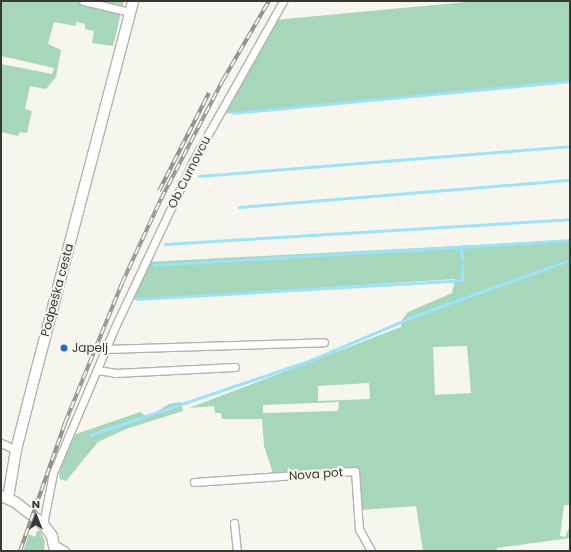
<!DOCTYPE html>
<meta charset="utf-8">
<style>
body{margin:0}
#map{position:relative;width:571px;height:552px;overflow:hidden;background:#f7f6ee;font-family:Poppins,sans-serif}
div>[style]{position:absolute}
.green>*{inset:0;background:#a6d7bb}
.stream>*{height:2.5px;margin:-1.25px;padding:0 1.25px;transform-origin:1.25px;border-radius:1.25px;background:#9be3fd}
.roads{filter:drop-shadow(1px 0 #b4b2ac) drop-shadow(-1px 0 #b4b2ac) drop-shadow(0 1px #b4b2ac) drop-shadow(0 -1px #b4b2ac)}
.minor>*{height:7px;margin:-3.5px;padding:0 3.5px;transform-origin:3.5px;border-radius:3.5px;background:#fff}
.tertiary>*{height:9px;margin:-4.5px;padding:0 4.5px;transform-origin:4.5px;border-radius:4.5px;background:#fff}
.secondary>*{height:10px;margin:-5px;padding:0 5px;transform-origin:5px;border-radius:5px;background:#fff}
.rail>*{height:4px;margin-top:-2px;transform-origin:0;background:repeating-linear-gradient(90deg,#f7f6ee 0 8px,#93928d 0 16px);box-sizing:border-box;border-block:1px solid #93928d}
.dots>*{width:11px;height:11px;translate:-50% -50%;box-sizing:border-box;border:2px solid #f7f6ee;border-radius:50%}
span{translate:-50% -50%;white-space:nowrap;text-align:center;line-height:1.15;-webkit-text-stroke:4px #f7f6ee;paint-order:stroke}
.street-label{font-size:12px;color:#383835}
.poi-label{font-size:12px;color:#383835}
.left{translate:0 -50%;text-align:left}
.frame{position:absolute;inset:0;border:2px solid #383835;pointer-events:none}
.north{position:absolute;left:16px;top:496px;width:40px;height:40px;-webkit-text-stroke:3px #f7f6ee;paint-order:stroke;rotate:0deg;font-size:11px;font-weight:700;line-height:16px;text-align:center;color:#383835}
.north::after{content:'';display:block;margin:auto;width:14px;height:18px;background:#383835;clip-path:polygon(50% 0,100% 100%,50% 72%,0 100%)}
</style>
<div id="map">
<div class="green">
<i style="clip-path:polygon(1px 1px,124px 1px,113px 46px,92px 43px,94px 31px,85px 29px,85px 24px,76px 22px,76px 26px,54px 22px,48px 44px,61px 50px,56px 77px,46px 89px,30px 86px,25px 109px,32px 111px,27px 133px,20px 132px,18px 136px,1px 132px,1px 64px,52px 74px,54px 68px,1px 56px)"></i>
<i style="clip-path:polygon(477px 1px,570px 1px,570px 81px,221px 114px,274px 20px)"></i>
<i style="clip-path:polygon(evenodd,570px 240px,570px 505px,564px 505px,560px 536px,565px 537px,570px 526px,570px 538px,497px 548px,497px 551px,423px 551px,416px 506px,361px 510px,359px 468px,273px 473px,264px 446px,262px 419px,222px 419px,221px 413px,215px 413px,214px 406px,189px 408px,401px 327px,402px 320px,408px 312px,452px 293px,455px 279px,131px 300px,148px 262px,570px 240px,467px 346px,471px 393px,435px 395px,433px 347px,467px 346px,570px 240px,369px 383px,370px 399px,318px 401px,318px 386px,369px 383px,570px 240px,339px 402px,338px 411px,263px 413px,263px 405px,339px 402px)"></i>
<i style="clip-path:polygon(181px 402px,183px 411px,126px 429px,98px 442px,66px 481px,60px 479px,59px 474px,67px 451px,76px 434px,140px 412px,148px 417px,169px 404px)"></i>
<i style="clip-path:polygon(37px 531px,40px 531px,45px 541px,44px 551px,23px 551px,29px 534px,35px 537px)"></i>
</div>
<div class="stream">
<i style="left:233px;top:113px;width:339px;rotate:-5.4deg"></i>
<i style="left:199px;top:176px;width:372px;rotate:-4.6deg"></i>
<i style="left:239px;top:207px;width:332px;rotate:-4.7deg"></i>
<i style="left:165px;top:244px;width:406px;rotate:-3.5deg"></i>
<i style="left:462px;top:260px;width:13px;rotate:-94deg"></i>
<i style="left:461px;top:247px;width:109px;rotate:-3.7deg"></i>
<i style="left:154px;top:265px;width:308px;rotate:-3.4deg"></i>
<i style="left:137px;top:299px;width:326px;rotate:-3.3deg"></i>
<i style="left:462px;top:280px;width:14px;rotate:-90deg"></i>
<i style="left:90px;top:435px;width:231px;rotate:-18.7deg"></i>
<i style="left:309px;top:361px;width:123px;rotate:-23deg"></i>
<i style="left:422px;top:313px;width:157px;rotate:-19.7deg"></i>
</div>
<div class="roads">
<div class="minor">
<i style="left:83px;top:1px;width:48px;rotate:13.2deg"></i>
<i style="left:106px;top:349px;width:218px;rotate:-1.8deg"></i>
<i style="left:97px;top:370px;width:18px;rotate:9deg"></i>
<i style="left:115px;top:373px;width:120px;rotate:-2.9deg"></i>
<i style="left:1px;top:443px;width:17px;rotate:25deg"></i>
<i style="left:194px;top:482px;width:161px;rotate:-3.9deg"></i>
<i style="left:355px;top:471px;width:58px;rotate:86.1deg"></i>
<i style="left:359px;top:529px;width:25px;rotate:61deg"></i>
<i style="left:234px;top:523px;width:28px;rotate:84deg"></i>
<i style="left:43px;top:524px;width:52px;rotate:-78.9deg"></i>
<i style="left:53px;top:473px;width:156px;rotate:-67deg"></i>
<i style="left:114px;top:329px;width:186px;rotate:-64.8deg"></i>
<i style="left:193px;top:161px;width:184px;rotate:-60.6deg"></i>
</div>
<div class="tertiary">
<i style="left:55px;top:546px;width:10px;rotate:29deg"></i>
</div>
<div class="secondary">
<i style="left:1px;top:496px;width:15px;rotate:23deg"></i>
<i style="left:15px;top:502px;width:36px;rotate:38deg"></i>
<i style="left:43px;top:524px;width:15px;rotate:53deg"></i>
<i style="left:52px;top:536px;width:15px;rotate:79deg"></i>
<i style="left:8px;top:498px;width:49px;rotate:-80.5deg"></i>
<i style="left:16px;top:450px;width:65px;rotate:-75.7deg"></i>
<i style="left:32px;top:387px;width:399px;rotate:-75.3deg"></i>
</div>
</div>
<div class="rail">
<i style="left:159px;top:191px;width:110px;rotate:-63deg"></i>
<i style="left:20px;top:551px;width:136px;rotate:-70.6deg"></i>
<i style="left:65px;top:423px;width:151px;rotate:-67.8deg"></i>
<i style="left:122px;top:283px;width:93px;rotate:-65.1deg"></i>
<i style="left:161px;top:199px;width:134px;rotate:-62.5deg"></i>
<i style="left:223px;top:80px;width:91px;rotate:-59.8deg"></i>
</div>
<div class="dots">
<i style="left:64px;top:348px;background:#2269d5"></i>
</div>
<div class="street-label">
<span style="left:189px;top:172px;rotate:-63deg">Ob Curnovcu</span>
<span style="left:57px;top:290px;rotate:-75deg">Podpeška cesta</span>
<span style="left:316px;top:474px;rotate:-4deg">Nova pot</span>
</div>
<div class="poi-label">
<span class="left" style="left:72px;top:348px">Japelj</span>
</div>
<div class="frame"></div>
<div class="north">N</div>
</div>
